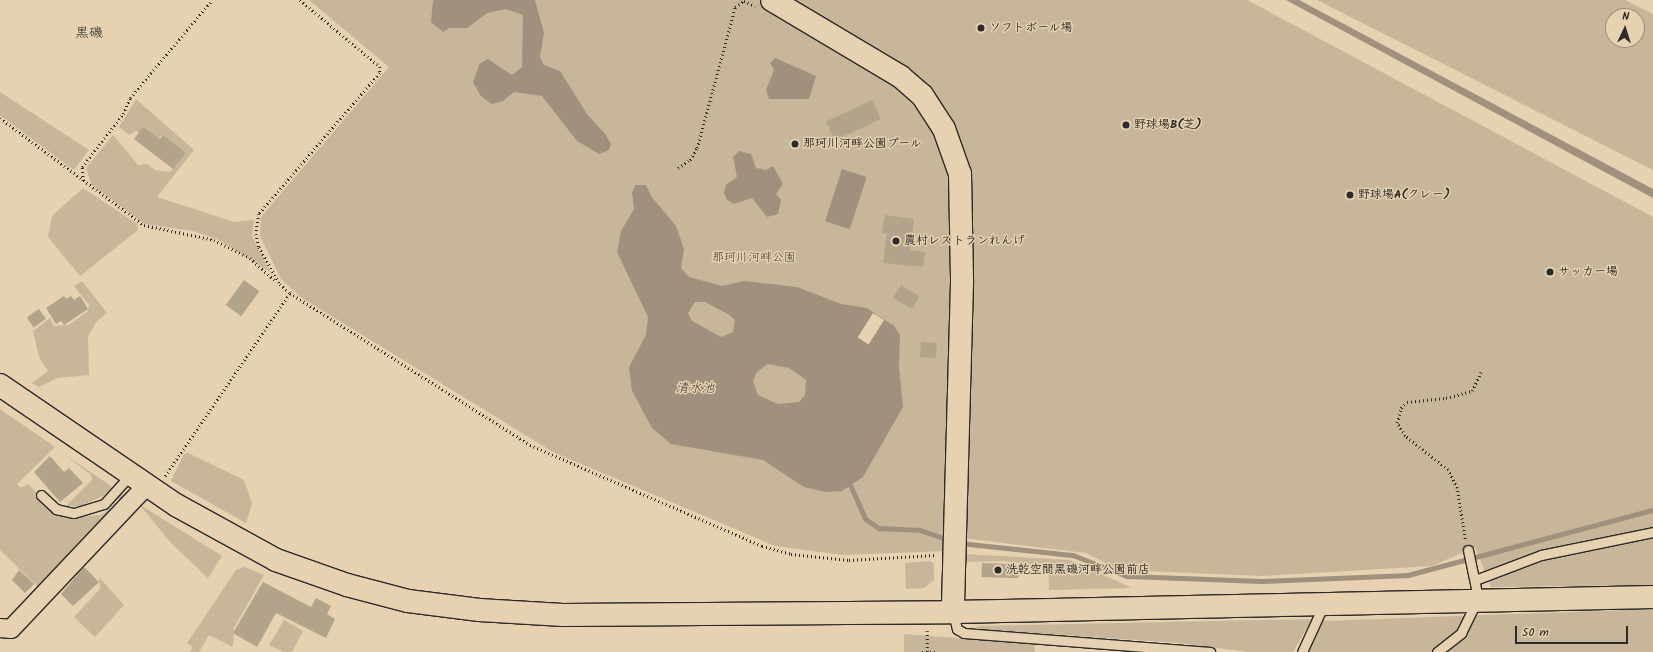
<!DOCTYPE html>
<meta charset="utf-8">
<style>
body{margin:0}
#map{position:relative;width:1653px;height:652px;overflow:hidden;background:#e6d1b0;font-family:Kalam,"Klee One",sans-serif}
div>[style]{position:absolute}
.green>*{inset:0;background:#c7b69a}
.water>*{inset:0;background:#9f917d;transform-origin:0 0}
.pier>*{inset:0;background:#e6d1b0;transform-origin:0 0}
.stream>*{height:4.5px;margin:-2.25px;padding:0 2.25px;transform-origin:2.25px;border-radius:2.25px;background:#9f917d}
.building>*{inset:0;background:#b2a38b;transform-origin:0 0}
.path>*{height:2.5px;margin-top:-1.25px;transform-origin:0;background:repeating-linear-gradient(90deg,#2b2b2b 0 1px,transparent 0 4px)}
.roads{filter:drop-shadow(1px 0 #2b2b2b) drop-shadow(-1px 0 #2b2b2b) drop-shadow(0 1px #2b2b2b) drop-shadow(0 -1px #2b2b2b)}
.lane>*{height:9px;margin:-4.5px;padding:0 4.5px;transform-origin:4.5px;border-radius:4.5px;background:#e6d1b0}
.street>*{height:18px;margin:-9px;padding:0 9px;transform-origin:9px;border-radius:9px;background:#e6d1b0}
.secondary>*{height:22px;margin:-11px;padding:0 11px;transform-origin:11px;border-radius:11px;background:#e6d1b0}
.dots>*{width:11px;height:11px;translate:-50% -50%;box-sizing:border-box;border:2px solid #e6d1b0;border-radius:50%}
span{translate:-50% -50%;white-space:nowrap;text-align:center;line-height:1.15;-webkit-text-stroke:3px #e6d1b0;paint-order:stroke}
.poi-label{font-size:12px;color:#2b2b2b;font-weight:700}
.left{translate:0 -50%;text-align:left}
.park-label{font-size:12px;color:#42403c}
.water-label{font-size:13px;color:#423f3b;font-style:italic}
.quarter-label{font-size:14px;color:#2b2b2b}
.north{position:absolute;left:1605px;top:8px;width:40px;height:40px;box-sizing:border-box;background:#e6d1b0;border:1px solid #9b8f7b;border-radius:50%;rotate:4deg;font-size:11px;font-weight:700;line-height:16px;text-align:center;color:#2b2b2b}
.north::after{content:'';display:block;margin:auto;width:14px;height:18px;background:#2b2b2b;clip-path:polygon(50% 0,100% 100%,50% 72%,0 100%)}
.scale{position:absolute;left:1515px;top:626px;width:113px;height:18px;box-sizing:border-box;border:2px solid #2b2b2b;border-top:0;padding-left:5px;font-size:12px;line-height:14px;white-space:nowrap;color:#2b2b2b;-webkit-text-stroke:3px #e6d1b0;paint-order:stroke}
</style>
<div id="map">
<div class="green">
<i style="clip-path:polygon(309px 0,1247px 0,1653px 217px,1653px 585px,1491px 587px,1475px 547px,1432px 566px,1262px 576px,1120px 570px,1086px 553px,964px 538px,946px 551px,843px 555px,775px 546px,553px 452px,302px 298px,281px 279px,260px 236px,261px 217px,389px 67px)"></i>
<i style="clip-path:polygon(evenodd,1317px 0,1625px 0,1653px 14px,1653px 170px,1317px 0,1613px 16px,1637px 16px,1637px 40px,1613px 40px,1613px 16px)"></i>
<i style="clip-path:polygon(0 92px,89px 150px,74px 170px,0 115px)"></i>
<i style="clip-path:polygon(136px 99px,194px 150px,157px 197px,234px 222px,254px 220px,252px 236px,270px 272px,217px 239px,193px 231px,145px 224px,92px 185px,86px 168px,113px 135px,138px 165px,147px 164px,155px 170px,170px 172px,186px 153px,163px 135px,155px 140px,136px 131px,129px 135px,119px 127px)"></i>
<i style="clip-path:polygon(83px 188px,137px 224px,138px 230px,80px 276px,48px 237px,52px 216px)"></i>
<i style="clip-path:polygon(82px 281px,107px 313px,97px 321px,88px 336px,89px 375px,57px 378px,39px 387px,32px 383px,48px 371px,39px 357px,33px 331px,50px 318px,54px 326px,69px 325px,88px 311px,89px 305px,74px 286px)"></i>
<i style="clip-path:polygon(0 409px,55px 447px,17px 484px,21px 488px,28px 484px,58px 515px,69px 518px,101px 515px,120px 501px,117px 497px,121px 493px,128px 498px,39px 588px,0 550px)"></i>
<i style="clip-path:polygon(188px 453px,244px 480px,252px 503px,246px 523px,171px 481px,184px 454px)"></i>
<i style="clip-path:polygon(64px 454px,111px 486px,110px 493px,80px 506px,66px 506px,92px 480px,91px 475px)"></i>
<i style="clip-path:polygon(139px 504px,222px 556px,208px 578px,171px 543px)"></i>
<i style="clip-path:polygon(964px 554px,1070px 560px,1132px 588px,1049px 590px,1048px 567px,1003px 561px,964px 562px)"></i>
<i style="clip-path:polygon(930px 561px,934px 564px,934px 580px,924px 588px,906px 589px,905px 563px)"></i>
<i style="clip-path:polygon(245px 567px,264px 575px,234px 628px,233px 647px,209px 635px,199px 652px,190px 652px,193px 647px,187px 643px,236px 570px)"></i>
<i style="clip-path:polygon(99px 577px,124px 605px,95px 637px,74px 617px,100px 589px)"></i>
<i style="clip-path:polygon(1653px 609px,1653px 652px,1307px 652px,1323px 621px)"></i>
<i style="clip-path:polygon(1312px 619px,1293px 652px,1248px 652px,1180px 643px,977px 629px,977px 626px)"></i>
<i style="clip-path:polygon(284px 620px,303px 631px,292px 652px,283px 652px,269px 645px)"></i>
<i style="clip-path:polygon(904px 634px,1034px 644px,1035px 652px,904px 652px)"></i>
</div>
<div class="water">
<i style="clip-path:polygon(433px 0,535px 0,544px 33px,540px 57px,544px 65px,560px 71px,587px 114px,606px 135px,611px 144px,609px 150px,599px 154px,577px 141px,542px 96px,514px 92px,503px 101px,491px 104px,480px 95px,473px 82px,480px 63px,488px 59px,512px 75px,522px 67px,523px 15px,506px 9px,487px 13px,467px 28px,449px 28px,443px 32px,431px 22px)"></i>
<i style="clip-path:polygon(1286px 0,1299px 0,1653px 189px,1653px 198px)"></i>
<i style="clip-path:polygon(775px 58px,816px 76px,809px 99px,769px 99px,766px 90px,774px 70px,770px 63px)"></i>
<i style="clip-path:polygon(739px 151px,751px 154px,756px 168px,766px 170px,773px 166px,783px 184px,776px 194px,781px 200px,778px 214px,767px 217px,752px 198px,734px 204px,727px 200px,724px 193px,726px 185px,737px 177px,733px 157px)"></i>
<i style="left:842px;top:169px;width:26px;height:55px;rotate:18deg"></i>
<i style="clip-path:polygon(evenodd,635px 185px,646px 185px,651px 196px,676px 226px,684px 249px,681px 268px,689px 277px,722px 286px,744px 281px,797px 287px,841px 304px,867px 308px,894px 326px,900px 335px,899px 367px,903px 407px,863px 477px,842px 491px,826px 492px,804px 487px,763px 460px,671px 444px,652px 428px,632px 391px,629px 367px,646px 335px,648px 317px,617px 252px,621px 231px,634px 209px,632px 193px,635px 185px,695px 302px,705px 302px,728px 314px,735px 320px,733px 332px,721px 337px,692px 321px,688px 313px,695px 302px,635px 185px,768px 364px,789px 368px,806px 380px,805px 395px,799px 402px,778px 404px,758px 395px,753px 381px,757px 372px,768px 364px)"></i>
</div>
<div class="pier">
<i style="left:873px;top:313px;width:13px;height:29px;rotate:32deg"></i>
</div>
<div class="stream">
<i style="left:851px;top:486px;width:36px;rotate:66deg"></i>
<i style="left:866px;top:519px;width:16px;rotate:35deg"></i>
<i style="left:879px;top:528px;width:41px;rotate:2.8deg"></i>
<i style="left:920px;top:530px;width:31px;rotate:19deg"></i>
<i style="left:960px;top:543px;width:114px;rotate:6.1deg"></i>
<i style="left:1073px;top:555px;width:58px;rotate:21.3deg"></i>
<i style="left:1127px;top:576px;width:134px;rotate:2.1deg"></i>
<i style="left:1261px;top:581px;width:147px;rotate:-2.3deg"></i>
<i style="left:1408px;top:575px;width:253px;rotate:-14.9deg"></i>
</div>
<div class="building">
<i style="left:872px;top:100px;width:21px;height:51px;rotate:65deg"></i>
<i style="clip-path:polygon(143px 127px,160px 139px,163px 135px,186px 153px,173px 169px,134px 139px)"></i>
<i style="clip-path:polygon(885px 215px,914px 219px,910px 250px,925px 252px,923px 267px,883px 263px,887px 234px,882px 233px)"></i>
<i style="left:244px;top:280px;width:19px;height:31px;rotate:36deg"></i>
<i style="left:901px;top:285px;width:22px;height:15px;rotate:32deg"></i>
<i style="clip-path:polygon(64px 296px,66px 299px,71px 296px,74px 300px,80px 296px,88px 309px,64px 325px,61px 321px,56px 324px,46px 308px)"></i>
<i style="left:39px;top:309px;width:12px;height:15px;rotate:55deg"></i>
<i style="left:921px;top:342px;width:16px;height:15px;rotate:4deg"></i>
<i style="clip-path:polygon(50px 456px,64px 472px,69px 468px,83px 483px,60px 502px,34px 472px)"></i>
<i style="left:982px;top:563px;width:37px;height:14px;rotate:2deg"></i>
<i style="clip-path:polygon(84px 567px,99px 582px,73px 606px,61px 594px)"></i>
<i style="clip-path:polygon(19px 570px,34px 584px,25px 593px,12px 580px)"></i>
<i style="clip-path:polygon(263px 582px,311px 607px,316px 598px,331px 606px,327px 614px,335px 619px,326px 638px,276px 613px,257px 647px,233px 633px)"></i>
</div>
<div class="path">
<i style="left:300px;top:0;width:104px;rotate:39.9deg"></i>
<i style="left:380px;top:67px;width:6px;rotate:90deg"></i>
<i style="left:380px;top:73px;width:186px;rotate:130.6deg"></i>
<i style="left:259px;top:214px;width:20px;rotate:99deg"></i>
<i style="left:256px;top:234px;width:13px;rotate:77deg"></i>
<i style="left:259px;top:247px;width:43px;rotate:60.4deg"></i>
<i style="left:280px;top:284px;width:13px;rotate:42deg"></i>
<i style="left:290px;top:293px;width:284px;rotate:32.3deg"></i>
<i style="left:530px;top:445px;width:253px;rotate:23.5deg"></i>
<i style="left:762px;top:546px;width:30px;rotate:15deg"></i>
<i style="left:791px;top:554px;width:58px;rotate:5.9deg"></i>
<i style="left:849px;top:560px;width:87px;rotate:-3.3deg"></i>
<i style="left:0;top:118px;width:179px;rotate:36.6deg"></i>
<i style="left:144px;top:225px;width:72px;rotate:12.1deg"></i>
<i style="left:214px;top:240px;width:40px;rotate:26.6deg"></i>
<i style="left:250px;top:258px;width:36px;rotate:42deg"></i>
<i style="left:678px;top:168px;width:14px;rotate:-34deg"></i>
<i style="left:690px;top:160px;width:14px;rotate:-60deg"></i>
<i style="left:697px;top:148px;width:146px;rotate:-74.9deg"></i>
<i style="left:735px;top:7px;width:11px;rotate:-34deg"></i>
<i style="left:744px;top:1px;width:12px;rotate:24deg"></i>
<i style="left:83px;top:181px;width:14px;rotate:-94deg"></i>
<i style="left:82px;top:167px;width:67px;rotate:-52.3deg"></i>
<i style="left:123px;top:114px;width:17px;rotate:-66deg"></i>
<i style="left:130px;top:98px;width:128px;rotate:-50.1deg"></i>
<i style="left:165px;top:476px;width:222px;rotate:-55.7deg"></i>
<i style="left:1465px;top:539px;width:52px;rotate:-98.9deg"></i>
<i style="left:1457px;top:488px;width:20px;rotate:-117deg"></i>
<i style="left:1448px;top:470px;width:55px;rotate:-141.7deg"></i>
<i style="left:1405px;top:436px;width:15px;rotate:-122deg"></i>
<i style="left:1397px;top:423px;width:16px;rotate:-75deg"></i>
<i style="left:1401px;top:408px;width:8px;rotate:-45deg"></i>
<i style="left:1407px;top:402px;width:39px;rotate:-6deg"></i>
<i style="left:1446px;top:398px;width:27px;rotate:-15deg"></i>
<i style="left:1472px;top:391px;width:21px;rotate:-65deg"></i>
<i style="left:922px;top:652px;width:13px"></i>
<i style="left:927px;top:652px;width:21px;rotate:-90deg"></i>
</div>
<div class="roads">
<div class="lane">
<i style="left:41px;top:495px;width:21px;rotate:43deg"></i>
<i style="left:56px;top:509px;width:18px;rotate:13deg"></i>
<i style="left:74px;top:513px;width:31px;rotate:-17deg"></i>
<i style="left:104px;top:504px;width:39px;rotate:-48deg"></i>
<i style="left:1475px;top:580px;width:71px;rotate:-20.7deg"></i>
<i style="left:1541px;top:555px;width:114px;rotate:-11.6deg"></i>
<i style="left:953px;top:612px;width:17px;rotate:77deg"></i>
<i style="left:957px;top:629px;width:8px;rotate:30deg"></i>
<i style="left:964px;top:633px;width:247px;rotate:4.4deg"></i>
<i style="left:1302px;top:652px;width:53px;rotate:-65.4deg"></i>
<i style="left:1437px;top:652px;width:31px;rotate:-38deg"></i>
<i style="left:1461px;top:633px;width:39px;rotate:-64deg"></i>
<i style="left:1478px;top:598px;width:49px;rotate:-101.8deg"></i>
</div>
<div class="street">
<i style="left:0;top:628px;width:11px;rotate:5deg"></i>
<i style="left:11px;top:629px;width:197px;rotate:-46.6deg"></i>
</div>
<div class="secondary">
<i style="left:772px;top:0;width:150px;rotate:30.8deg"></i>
<i style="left:901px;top:77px;width:28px;rotate:41deg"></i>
<i style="left:922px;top:95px;width:40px;rotate:57.1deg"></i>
<i style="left:944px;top:129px;width:48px;rotate:70.4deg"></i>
<i style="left:960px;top:174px;width:109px;rotate:88.9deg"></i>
<i style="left:962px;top:283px;width:329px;rotate:91.6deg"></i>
<i style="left:0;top:385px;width:213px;rotate:34.3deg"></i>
<i style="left:176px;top:505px;width:114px;rotate:28.8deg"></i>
<i style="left:276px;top:560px;width:75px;rotate:19.4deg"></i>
<i style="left:347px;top:585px;width:63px;rotate:14.7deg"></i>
<i style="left:408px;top:601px;width:72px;rotate:7.2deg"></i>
<i style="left:479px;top:610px;width:84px;rotate:3.4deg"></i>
<i style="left:563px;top:615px;width:390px;rotate:-0.4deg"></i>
<i style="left:953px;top:612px;width:700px;rotate:-1.23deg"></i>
</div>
</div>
<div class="dots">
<i style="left:981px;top:28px;background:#2b2b2b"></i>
<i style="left:1126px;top:125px;background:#2b2b2b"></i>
<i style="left:795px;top:144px;background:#2b2b2b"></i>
<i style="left:1350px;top:195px;background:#2b2b2b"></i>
<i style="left:896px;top:241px;background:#2b2b2b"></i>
<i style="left:1550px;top:272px;background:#2b2b2b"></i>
<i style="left:998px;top:570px;background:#2b2b2b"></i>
</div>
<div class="poi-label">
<span class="left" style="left:989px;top:28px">ソフトボール場</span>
<span class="left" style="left:1134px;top:125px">野球場B(芝)</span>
<span class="left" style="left:803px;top:144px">那珂川河畔公園プール</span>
<span class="left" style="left:1358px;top:195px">野球場A(クレー)</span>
<span class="left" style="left:904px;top:241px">農村レストランれんげ</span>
<span class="left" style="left:1558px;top:272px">サッカー場</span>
<span class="left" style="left:1006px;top:570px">洗乾空間黒磯河畔公園前店</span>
</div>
<div class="park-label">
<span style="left:754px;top:258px">那珂川河畔公園</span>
</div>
<div class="water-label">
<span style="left:695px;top:389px">清水池</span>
</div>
<div class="quarter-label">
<span style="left:89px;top:33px">黒磯</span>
</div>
<div class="north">N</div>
<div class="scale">50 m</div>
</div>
